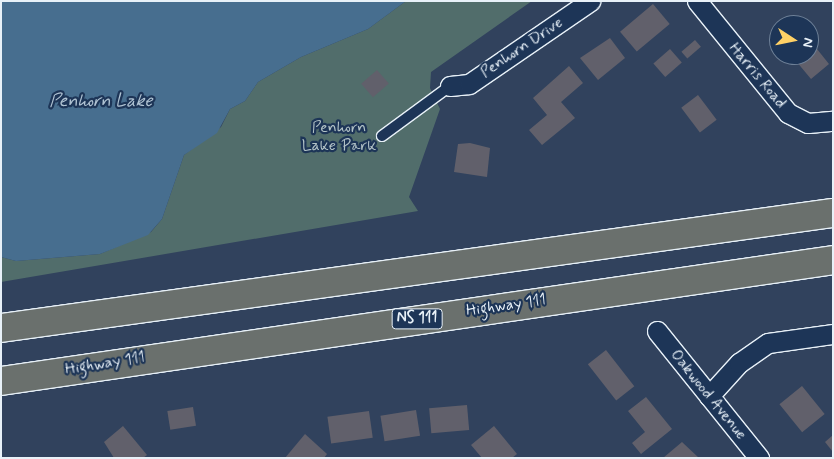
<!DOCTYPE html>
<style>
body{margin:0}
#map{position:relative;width:834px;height:459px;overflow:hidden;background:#31425d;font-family:Mynerve,sans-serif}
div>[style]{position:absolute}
.green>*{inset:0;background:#516d6b}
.water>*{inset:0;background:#476e8f}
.building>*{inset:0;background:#61606b;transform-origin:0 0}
.roads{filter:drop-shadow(1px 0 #e8f1f8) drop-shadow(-1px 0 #e8f1f8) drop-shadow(0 1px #e8f1f8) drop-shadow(0 -1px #e8f1f8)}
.lane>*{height:10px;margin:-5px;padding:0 5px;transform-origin:5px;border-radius:5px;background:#1d3557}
.street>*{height:19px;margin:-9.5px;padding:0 9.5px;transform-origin:9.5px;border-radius:9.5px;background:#1d3557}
.highway>*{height:28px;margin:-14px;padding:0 14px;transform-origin:14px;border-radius:14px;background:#6a706d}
span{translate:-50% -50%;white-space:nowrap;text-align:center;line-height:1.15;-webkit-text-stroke:4.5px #1d3557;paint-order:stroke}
.shield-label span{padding:1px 4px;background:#1d3557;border:1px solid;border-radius:4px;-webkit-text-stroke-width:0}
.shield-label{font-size:15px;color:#e8f1f8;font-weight:700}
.street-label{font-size:16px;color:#e8f1f8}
.park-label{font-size:16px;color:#b3c3c7}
.water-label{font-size:18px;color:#b0c3d3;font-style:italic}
.frame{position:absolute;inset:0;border:2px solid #e8f1f8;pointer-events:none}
.north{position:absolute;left:769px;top:15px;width:50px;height:50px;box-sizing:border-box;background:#1d3557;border:1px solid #6e8097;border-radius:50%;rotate:101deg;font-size:14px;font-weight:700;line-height:20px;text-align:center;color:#e8f1f8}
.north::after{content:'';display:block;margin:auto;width:18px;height:22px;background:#ffd166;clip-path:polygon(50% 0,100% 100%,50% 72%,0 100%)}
</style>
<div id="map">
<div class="green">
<i style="clip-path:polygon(406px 1px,532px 1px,431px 72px,430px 88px,440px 109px,409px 197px,418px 211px,1px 282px,1px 257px,16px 261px,100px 254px,151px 232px,162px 219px,184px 155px,221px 127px,230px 109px,245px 101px,258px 82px,301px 57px,368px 29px)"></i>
</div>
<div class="water">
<i style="clip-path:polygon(1px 1px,406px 1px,368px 29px,301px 57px,258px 82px,245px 101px,230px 109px,217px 133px,184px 155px,162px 219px,148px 235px,100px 254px,16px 261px,1px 257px)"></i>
</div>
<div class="building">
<i style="left:653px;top:4px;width:26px;height:43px;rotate:50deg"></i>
<i style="clip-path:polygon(610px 38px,625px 58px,598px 80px,580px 58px)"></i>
<i style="clip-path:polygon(809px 39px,829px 64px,811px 79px,791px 55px,809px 55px)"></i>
<i style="left:695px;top:40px;width:9px;height:18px;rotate:49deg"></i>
<i style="left:670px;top:49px;width:18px;height:22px;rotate:49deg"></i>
<i style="clip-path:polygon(569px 66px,583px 83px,561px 102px,575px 118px,542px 145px,529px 130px,547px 115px,533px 98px)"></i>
<i style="left:377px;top:70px;width:18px;height:21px;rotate:49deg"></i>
<i style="left:698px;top:95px;width:31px;height:21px;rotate:53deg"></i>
<i style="clip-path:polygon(470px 143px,490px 148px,487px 177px,454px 172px,458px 144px)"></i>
<i style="left:606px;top:350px;width:46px;height:23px;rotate:52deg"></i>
<i style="left:802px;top:386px;width:36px;height:29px;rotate:51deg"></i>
<i style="clip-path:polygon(646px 397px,672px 429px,641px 454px,632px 443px,645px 432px,628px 411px)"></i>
<i style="left:467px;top:405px;width:25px;height:38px;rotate:85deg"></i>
<i style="left:193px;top:407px;width:19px;height:26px;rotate:81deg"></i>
<i style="left:416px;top:410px;width:26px;height:36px;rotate:81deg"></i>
<i style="left:369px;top:411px;width:27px;height:42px;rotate:82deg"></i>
<i style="clip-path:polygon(123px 426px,147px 455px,143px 458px,114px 458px,104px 442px)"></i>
<i style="clip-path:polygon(494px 426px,517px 454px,512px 458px,482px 458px,471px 445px)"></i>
<i style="clip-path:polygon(305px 434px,327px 454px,324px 458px,285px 458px)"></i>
<i style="clip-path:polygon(833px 435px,833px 452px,825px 442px)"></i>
<i style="clip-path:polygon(682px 442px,699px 458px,663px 458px)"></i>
</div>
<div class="roads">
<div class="lane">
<i style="left:382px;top:136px;width:84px;rotate:-36.3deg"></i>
</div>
<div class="street">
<i style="left:697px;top:1px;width:144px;rotate:50.9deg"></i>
<i style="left:788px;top:113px;width:22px;rotate:27deg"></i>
<i style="left:808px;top:123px;width:25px;rotate:-5deg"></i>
<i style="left:450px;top:86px;width:19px;rotate:-6deg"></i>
<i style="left:469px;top:84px;width:147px;rotate:-34.4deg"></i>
<i style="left:657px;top:331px;width:163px;rotate:51.2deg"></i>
<i style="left:709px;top:396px;width:45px;rotate:-47.7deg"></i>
<i style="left:739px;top:363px;width:35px;rotate:-35deg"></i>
<i style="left:768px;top:343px;width:66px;rotate:-7.9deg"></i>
</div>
<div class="highway">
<i style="left:1px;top:328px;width:840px;rotate:-7.87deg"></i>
<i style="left:1px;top:381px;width:841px;rotate:-8.27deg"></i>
</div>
</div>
<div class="shield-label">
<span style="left:417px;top:319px">NS 111</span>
</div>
<div class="street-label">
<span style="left:522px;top:48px;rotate:-34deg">Penhorn Drive</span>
<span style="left:757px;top:76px;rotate:50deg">Harris Road</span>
<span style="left:506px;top:306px;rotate:-8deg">Highway 111</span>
<span style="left:105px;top:364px;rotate:-9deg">Highway 111</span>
<span style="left:708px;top:395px;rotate:51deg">Oakwood Avenue</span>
</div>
<div class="park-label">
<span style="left:339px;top:137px">Penhorn<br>Lake Park</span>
</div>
<div class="water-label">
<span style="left:101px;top:101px">Penhorn Lake</span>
</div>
<div class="frame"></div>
<div class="north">N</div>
</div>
